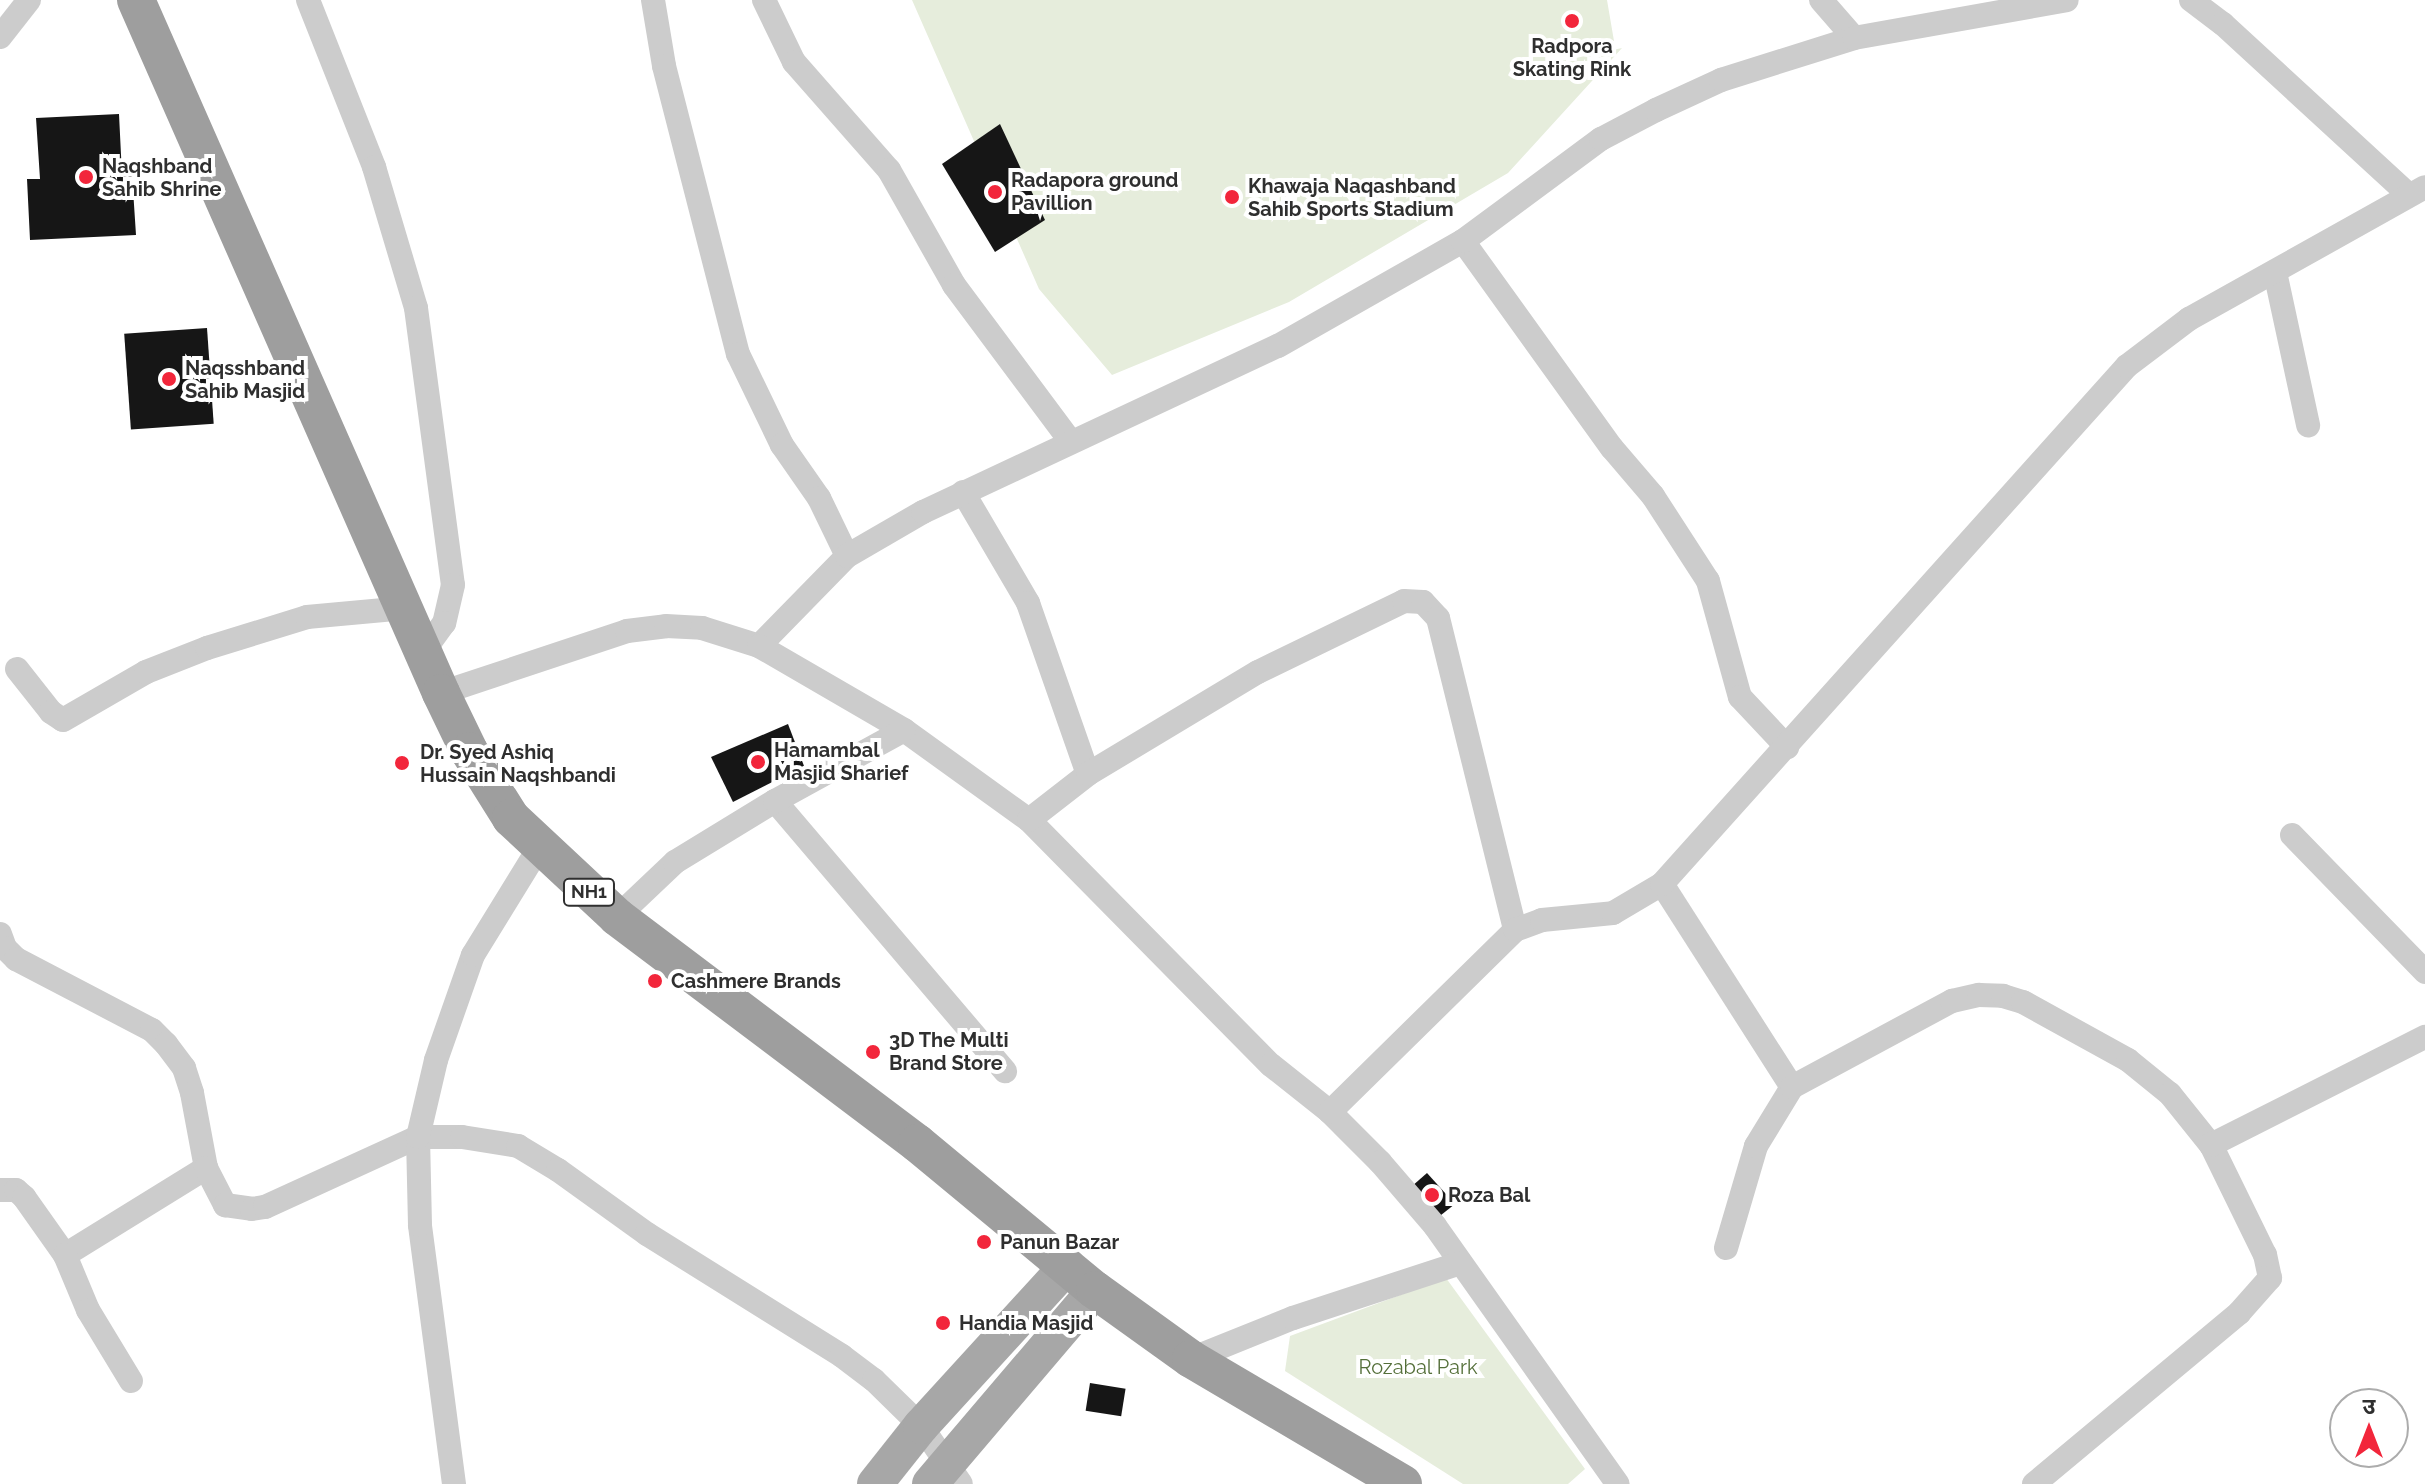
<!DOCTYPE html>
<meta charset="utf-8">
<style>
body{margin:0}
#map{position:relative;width:2425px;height:1484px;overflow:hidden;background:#fff;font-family:Raleway,"Noto Sans Devanagari",sans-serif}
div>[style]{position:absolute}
.green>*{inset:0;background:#e6eddc}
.building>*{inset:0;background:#161616;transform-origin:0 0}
.minor>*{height:24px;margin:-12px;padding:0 12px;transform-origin:12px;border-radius:12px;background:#ccc}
.primary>*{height:36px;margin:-18px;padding:0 18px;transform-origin:18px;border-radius:18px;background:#a7a7a7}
.trunk>*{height:38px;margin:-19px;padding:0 19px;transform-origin:19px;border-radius:19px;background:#9e9e9e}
.dots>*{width:22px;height:22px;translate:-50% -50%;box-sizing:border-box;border:4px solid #fff;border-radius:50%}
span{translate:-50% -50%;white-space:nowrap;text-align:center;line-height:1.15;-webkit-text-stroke:8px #fff;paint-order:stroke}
.shield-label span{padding:2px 6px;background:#fff;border:2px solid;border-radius:6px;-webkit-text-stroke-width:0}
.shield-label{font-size:18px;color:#2f2f2f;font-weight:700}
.poi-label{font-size:20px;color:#2f2f2f;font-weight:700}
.left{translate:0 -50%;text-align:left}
.park-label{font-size:20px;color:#546f39}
.north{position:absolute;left:2329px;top:1388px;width:80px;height:80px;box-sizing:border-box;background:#fff;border:2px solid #acacac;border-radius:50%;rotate:0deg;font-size:22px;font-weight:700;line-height:32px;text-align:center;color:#2f2f2f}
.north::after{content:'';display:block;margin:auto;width:28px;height:36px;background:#f2263b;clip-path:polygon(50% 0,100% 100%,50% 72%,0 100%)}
</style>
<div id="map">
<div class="green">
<i style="clip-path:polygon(912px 0,1607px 0,1614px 41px,1546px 48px,1548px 64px,1622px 48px,1508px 173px,1289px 302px,1112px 375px,1039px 289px)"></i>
<i style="clip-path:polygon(1446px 1278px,1585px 1469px,1568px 1484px,1463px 1484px,1285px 1371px,1290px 1336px)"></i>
</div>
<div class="building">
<i style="clip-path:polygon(119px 114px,122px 175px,132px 174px,136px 235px,30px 240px,27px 179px,40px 179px,36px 118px)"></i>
<i style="clip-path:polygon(1000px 124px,1045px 220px,995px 252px,942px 164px)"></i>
<i style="left:207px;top:328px;width:96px;height:83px;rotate:86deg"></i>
<i style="clip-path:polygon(788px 724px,804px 766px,733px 802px,711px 757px)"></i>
<i style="clip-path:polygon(1427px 1173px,1455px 1204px,1436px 1219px,1411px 1187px)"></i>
<i style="left:1090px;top:1383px;width:36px;height:28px;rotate:9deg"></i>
</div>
<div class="minor">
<i style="left:308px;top:0;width:180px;rotate:68.4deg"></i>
<i style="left:374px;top:167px;width:147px;rotate:73.4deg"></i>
<i style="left:416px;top:308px;width:279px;rotate:82.4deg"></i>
<i style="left:453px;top:585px;width:39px;rotate:103deg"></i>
<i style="left:444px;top:623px;width:36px;rotate:126deg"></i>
<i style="left:653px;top:0;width:67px;rotate:80.5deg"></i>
<i style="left:664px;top:66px;width:297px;rotate:75.6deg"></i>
<i style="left:738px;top:354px;width:101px;rotate:64.2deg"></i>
<i style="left:782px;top:445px;width:65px;rotate:55.1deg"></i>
<i style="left:819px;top:498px;width:64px;rotate:64.2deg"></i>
<i style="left:764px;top:0;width:69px;rotate:64.2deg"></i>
<i style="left:794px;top:62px;width:144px;rotate:48.7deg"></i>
<i style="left:889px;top:170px;width:132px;rotate:60.5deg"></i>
<i style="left:954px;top:285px;width:196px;rotate:53.3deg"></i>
<i style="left:1821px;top:0;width:50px;rotate:49deg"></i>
<i style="left:2191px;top:0;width:40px;rotate:37deg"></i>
<i style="left:2223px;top:24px;width:253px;rotate:42.6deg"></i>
<i style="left:0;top:37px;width:47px;rotate:-51.9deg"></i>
<i style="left:1463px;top:241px;width:255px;rotate:54.3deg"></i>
<i style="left:1612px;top:448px;width:63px;rotate:49.5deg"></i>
<i style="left:1653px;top:496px;width:101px;rotate:57.1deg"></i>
<i style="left:1708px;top:581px;width:120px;rotate:74.6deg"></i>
<i style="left:1740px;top:697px;width:69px;rotate:46.8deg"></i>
<i style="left:2275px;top:272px;width:157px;rotate:77.8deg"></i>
<i style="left:963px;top:492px;width:129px;rotate:59.6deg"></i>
<i style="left:1028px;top:603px;width:181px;rotate:70.7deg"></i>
<i style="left:759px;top:646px;width:126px;rotate:-45.6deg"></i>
<i style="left:847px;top:556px;width:88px;rotate:-30.1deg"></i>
<i style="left:923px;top:512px;width:392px;rotate:-25.1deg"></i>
<i style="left:1278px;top:346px;width:213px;rotate:-29.6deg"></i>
<i style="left:1463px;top:241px;width:172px;rotate:-36.5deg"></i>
<i style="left:1601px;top:139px;width:62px;rotate:-27.8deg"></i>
<i style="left:1656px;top:110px;width:72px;rotate:-24.8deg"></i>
<i style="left:1721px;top:80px;width:139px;rotate:-17.5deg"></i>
<i style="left:1854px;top:38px;width:216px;rotate:-10.1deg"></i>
<i style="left:17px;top:669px;width:55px;rotate:51.7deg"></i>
<i style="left:51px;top:712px;width:14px;rotate:34deg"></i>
<i style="left:63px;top:720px;width:96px;rotate:-30deg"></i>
<i style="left:146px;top:672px;width:66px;rotate:-21.5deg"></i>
<i style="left:207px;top:648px;width:105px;rotate:-17.2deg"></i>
<i style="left:307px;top:617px;width:99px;rotate:-5.2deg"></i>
<i style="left:441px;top:693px;width:196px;rotate:-18.4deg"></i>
<i style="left:627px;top:631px;width:39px;rotate:-7deg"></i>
<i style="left:666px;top:626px;width:36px;rotate:3deg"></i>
<i style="left:702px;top:628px;width:60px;rotate:17.5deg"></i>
<i style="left:759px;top:646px;width:168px;rotate:30.1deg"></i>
<i style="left:904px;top:730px;width:154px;rotate:35.8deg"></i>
<i style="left:1029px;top:820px;width:344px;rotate:45.4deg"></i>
<i style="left:1271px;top:1065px;width:75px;rotate:38.5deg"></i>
<i style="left:1330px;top:1112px;width:71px;rotate:45deg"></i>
<i style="left:1380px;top:1162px;width:84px;rotate:49.3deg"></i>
<i style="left:1435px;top:1226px;width:316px;rotate:54.7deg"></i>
<i style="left:775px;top:801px;width:355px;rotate:49.6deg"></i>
<i style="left:1029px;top:820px;width:75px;rotate:-37.9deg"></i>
<i style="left:1088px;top:774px;width:198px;rotate:-31deg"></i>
<i style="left:1258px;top:672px;width:162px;rotate:-25.9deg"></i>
<i style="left:1404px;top:601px;width:19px;rotate:3deg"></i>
<i style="left:1423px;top:602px;width:22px;rotate:47deg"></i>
<i style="left:1438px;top:618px;width:321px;rotate:76.1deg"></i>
<i style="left:2292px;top:835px;width:191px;rotate:45.8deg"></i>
<i style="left:1662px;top:884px;width:241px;rotate:57.4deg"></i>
<i style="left:617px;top:917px;width:80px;rotate:-43.5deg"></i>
<i style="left:675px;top:862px;width:117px;rotate:-31.4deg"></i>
<i style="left:775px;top:801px;width:147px;rotate:-28.8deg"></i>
<i style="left:0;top:934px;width:15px;rotate:70deg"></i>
<i style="left:5px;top:948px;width:16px;rotate:45deg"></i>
<i style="left:16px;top:959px;width:153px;rotate:27.6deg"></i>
<i style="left:152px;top:1030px;width:20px;rotate:45deg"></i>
<i style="left:166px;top:1044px;width:30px;rotate:53deg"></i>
<i style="left:184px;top:1068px;width:26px;rotate:72deg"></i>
<i style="left:192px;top:1093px;width:76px;rotate:79.4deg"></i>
<i style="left:1330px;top:1112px;width:260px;rotate:-44.5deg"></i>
<i style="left:1515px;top:930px;width:29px;rotate:-20deg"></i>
<i style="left:1542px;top:920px;width:71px;rotate:-5.6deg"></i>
<i style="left:1613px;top:913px;width:57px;rotate:-30.6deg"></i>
<i style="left:1662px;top:884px;width:696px;rotate:-48.09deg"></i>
<i style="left:2127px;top:366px;width:78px;rotate:-37.2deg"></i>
<i style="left:2189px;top:319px;width:270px;rotate:-29.2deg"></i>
<i style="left:0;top:1190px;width:16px"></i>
<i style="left:16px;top:1190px;width:11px;rotate:41deg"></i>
<i style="left:24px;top:1197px;width:71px;rotate:54.7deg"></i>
<i style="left:65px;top:1255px;width:166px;rotate:-31.7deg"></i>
<i style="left:206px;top:1168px;width:42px;rotate:62.8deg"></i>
<i style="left:225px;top:1205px;width:27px;rotate:8deg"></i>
<i style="left:252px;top:1209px;width:13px;rotate:-9deg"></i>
<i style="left:265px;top:1207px;width:168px;rotate:-24.6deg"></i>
<i style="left:418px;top:1137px;width:44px"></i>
<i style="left:462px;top:1137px;width:57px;rotate:9.1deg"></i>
<i style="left:518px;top:1146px;width:47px;rotate:31deg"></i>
<i style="left:558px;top:1170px;width:110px;rotate:35.7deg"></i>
<i style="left:647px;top:1234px;width:230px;rotate:32deg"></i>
<i style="left:842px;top:1356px;width:40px;rotate:37deg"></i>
<i style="left:874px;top:1380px;width:66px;rotate:44.4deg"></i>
<i style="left:921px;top:1426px;width:70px;rotate:55.4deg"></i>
<i style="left:1726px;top:1248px;width:106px;rotate:-73.6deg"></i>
<i style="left:1756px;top:1146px;width:69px;rotate:-58.6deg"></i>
<i style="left:1792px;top:1087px;width:182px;rotate:-28.3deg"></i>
<i style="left:1952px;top:1001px;width:28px;rotate:-13deg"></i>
<i style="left:1979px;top:995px;width:24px;rotate:2deg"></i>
<i style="left:2003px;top:996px;width:21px;rotate:17deg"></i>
<i style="left:2023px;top:1002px;width:120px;rotate:28.9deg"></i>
<i style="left:2128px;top:1060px;width:54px;rotate:39deg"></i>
<i style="left:2170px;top:1094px;width:65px;rotate:51.2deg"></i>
<i style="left:65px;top:1255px;width:60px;rotate:67.3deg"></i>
<i style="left:88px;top:1310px;width:83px;rotate:58.8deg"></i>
<i style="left:1191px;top:1359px;width:110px;rotate:-21.9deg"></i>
<i style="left:1293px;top:1318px;width:176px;rotate:-18.2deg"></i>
<i style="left:454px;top:1484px;width:261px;rotate:-97.5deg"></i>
<i style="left:420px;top:1225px;width:88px;rotate:-91.3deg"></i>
<i style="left:418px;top:1137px;width:79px;rotate:-76.8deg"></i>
<i style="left:436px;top:1060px;width:111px;rotate:-70.6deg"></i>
<i style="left:473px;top:955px;width:128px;rotate:-58.4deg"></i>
<i style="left:2034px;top:1484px;width:267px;rotate:-39.8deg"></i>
<i style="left:2239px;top:1313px;width:47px;rotate:-48.5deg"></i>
<i style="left:2270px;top:1278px;width:24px;rotate:-102deg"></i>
<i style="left:2265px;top:1255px;width:123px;rotate:-116.1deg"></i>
<i style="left:2211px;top:1145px;width:240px;rotate:-26.8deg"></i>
</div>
<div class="primary">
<i style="left:875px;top:1484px;width:74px;rotate:-51.6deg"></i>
<i style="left:921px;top:1426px;width:217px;rotate:-47.6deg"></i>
<i style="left:930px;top:1484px;width:255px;rotate:-49.6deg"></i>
</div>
<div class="trunk">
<i style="left:136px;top:0;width:757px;rotate:66.24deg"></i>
<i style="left:441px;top:693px;width:64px;rotate:64.2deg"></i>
<i style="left:469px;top:751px;width:79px;rotate:57.9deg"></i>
<i style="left:511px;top:818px;width:145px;rotate:43deg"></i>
<i style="left:617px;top:917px;width:376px;rotate:37deg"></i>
<i style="left:917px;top:1143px;width:231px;rotate:39.6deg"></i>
<i style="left:1095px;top:1290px;width:118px;rotate:35.7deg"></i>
<i style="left:1191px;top:1359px;width:246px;rotate:30.5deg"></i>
</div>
<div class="dots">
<i style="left:1572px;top:21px;background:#f2263b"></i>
<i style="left:86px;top:177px;background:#f2263b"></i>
<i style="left:995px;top:192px;background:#f2263b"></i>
<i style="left:1232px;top:197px;background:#f2263b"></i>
<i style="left:169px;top:379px;background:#f2263b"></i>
<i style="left:758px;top:762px;background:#f2263b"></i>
<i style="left:402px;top:763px;background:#f2263b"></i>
<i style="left:655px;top:981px;background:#f2263b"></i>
<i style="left:873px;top:1052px;background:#f2263b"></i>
<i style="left:1432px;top:1195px;background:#f2263b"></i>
<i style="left:984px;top:1242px;background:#f2263b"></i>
<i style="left:943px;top:1323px;background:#f2263b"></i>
</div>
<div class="shield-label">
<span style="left:589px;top:892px">NH1</span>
</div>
<div class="poi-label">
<span style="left:1572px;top:58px">Radpora<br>Skating Rink</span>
<span class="left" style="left:102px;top:178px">Naqshband<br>Sahib Shrine</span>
<span class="left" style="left:1011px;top:192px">Radapora ground<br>Pavillion</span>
<span class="left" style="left:1248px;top:198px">Khawaja Naqashband<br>Sahib Sports Stadium</span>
<span class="left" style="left:185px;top:380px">Naqsshband<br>Sahib Masjid</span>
<span class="left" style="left:774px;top:762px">Hamambal<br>Masjid Sharief</span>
<span class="left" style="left:420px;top:764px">Dr. Syed Ashiq<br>Hussain Naqshbandi</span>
<span class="left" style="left:671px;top:981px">Cashmere Brands</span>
<span class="left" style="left:889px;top:1052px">3D The Multi<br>Brand Store</span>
<span class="left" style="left:1448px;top:1195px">Roza Bal</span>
<span class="left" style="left:1000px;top:1242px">Panun Bazar</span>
<span class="left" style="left:959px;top:1323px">Handia Masjid</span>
</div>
<div class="park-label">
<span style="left:1418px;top:1367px">Rozabal Park</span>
</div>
<div class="north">उ</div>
</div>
